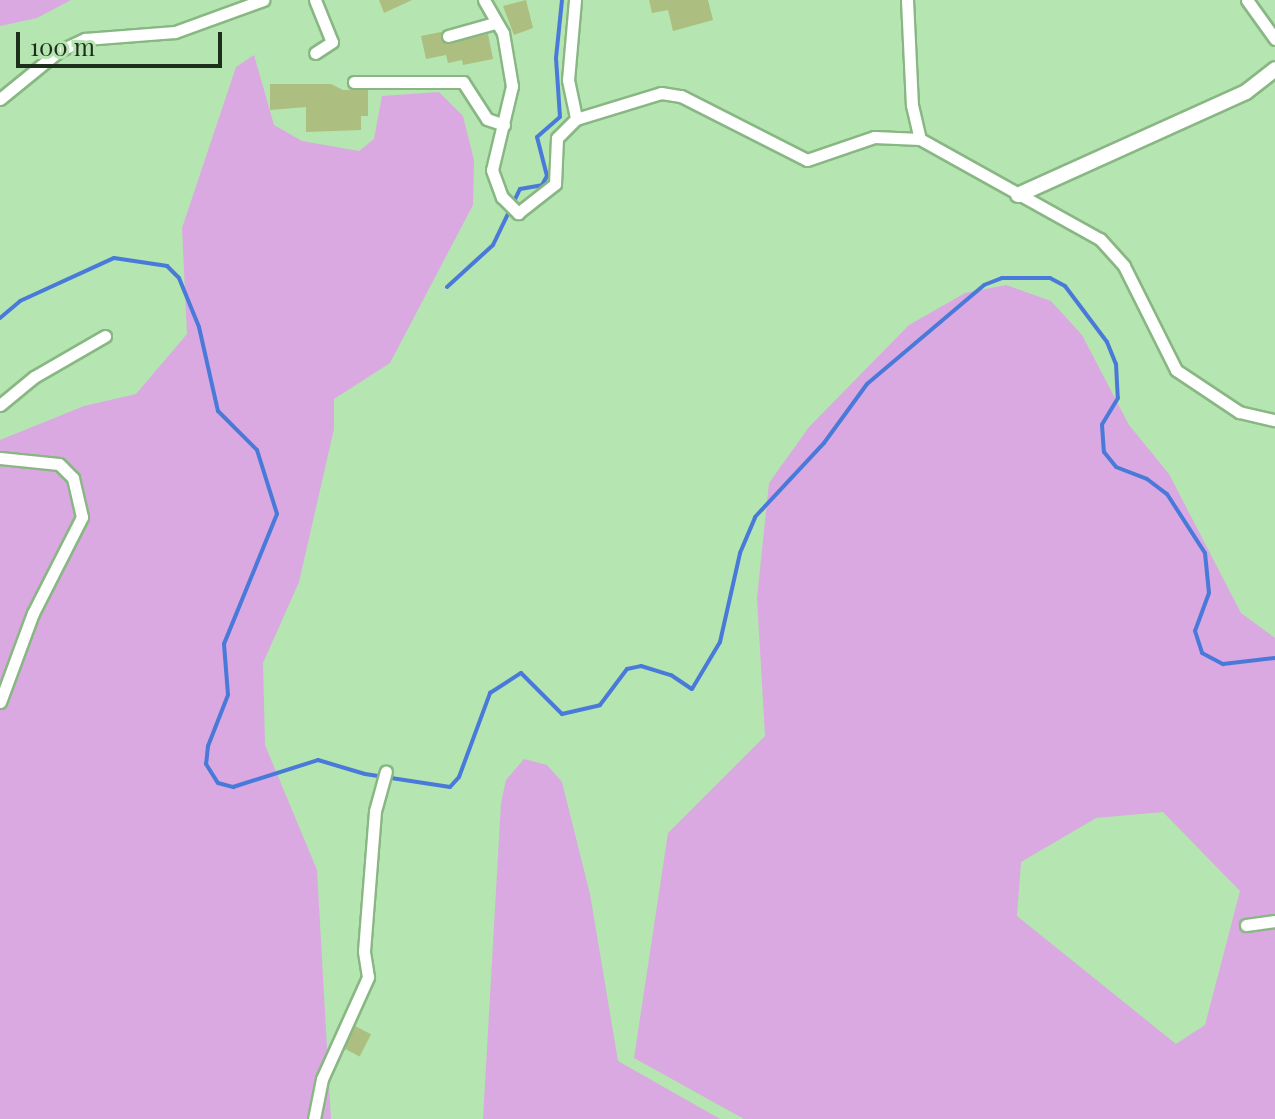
<!DOCTYPE html>
<style>
body{margin:0}
#map{position:relative;width:1275px;height:1119px;overflow:hidden;background:#b5e5b0;font-family:"Playfair Display",serif}
div>[style]{position:absolute}
.green>*{inset:0;background:#daa9e1}
.stream>*{height:4px;margin:-2px;padding:0 2px;transform-origin:2px;border-radius:2px;background:#497ad9}
.building>*{inset:0;background:#acbf80;transform-origin:0 0}
.roads{filter:drop-shadow(2px 0 #89b784) drop-shadow(-2px 0 #89b784) drop-shadow(0 2px #89b784) drop-shadow(0 -2px #89b784)}
.minor>*{height:11px;margin:-5.5px;padding:0 5.5px;transform-origin:5.5px;border-radius:5.5px;background:#fff}
.tertiary>*{height:14px;margin:-7px;padding:0 7px;transform-origin:7px;border-radius:7px;background:#fff}
span{translate:-50% -50%;white-space:nowrap;text-align:center;line-height:1.15;-webkit-text-stroke:8px #b5e5b0;paint-order:stroke}
.scale{position:absolute;left:16px;top:32px;width:206px;height:36px;box-sizing:border-box;border:4px solid #1d2f1b;border-top:0;padding-left:10px;font-size:24px;line-height:28px;white-space:nowrap;color:#1d2f1b;-webkit-text-stroke:6px #b5e5b0;paint-order:stroke}
</style>
<div id="map">
<div class="green">
<i style="clip-path:polygon(0 0,71px 0,37px 18px,0 26px)"></i>
<i style="clip-path:polygon(254px 55px,274px 125px,302px 141px,359px 151px,374px 139px,382px 96px,439px 92px,463px 116px,474px 160px,473px 205px,390px 363px,334px 399px,334px 429px,299px 582px,263px 663px,265px 745px,317px 870px,331px 1119px,0 1119px,0 440px,84px 406px,136px 394px,187px 334px,182px 228px,236px 67px)"></i>
<i style="clip-path:polygon(evenodd,1006px 285px,1051px 301px,1082px 335px,1129px 425px,1169px 474px,1241px 613px,1275px 638px,1275px 1119px,744px 1119px,634px 1058px,668px 833px,765px 736px,757px 598px,769px 483px,809px 427px,909px 325px,965px 293px,1006px 285px,1163px 812px,1240px 891px,1205px 1025px,1176px 1044px,1017px 916px,1021px 862px,1096px 818px,1163px 812px)"></i>
<i style="clip-path:polygon(524px 759px,547px 765px,562px 782px,590px 894px,618px 1061px,720px 1119px,483px 1119px,501px 803px,506px 780px)"></i>
</div>
<div class="stream">
<i style="left:447px;top:287px;width:62px;rotate:-42.4deg"></i>
<i style="left:493px;top:245px;width:62px;rotate:-64.3deg"></i>
<i style="left:520px;top:189px;width:22px;rotate:-10deg"></i>
<i style="left:542px;top:185px;width:10px;rotate:-61deg"></i>
<i style="left:547px;top:176px;width:40px;rotate:-104.4deg"></i>
<i style="left:537px;top:137px;width:30px;rotate:-41deg"></i>
<i style="left:560px;top:117px;width:59px;rotate:-93.9deg"></i>
<i style="left:556px;top:58px;width:58px;rotate:-84.1deg"></i>
<i style="left:0;top:318px;width:26px;rotate:-40deg"></i>
<i style="left:20px;top:301px;width:103px;rotate:-24.6deg"></i>
<i style="left:114px;top:258px;width:54px;rotate:8.6deg"></i>
<i style="left:167px;top:266px;width:17px;rotate:45deg"></i>
<i style="left:179px;top:278px;width:53px;rotate:67.8deg"></i>
<i style="left:199px;top:327px;width:86px;rotate:77.3deg"></i>
<i style="left:218px;top:411px;width:55px;rotate:45deg"></i>
<i style="left:257px;top:450px;width:67px;rotate:72.6deg"></i>
<i style="left:277px;top:514px;width:140px;rotate:112.2deg"></i>
<i style="left:224px;top:644px;width:51px;rotate:85.5deg"></i>
<i style="left:228px;top:695px;width:55px;rotate:111.4deg"></i>
<i style="left:208px;top:746px;width:18px;rotate:96deg"></i>
<i style="left:206px;top:764px;width:22px;rotate:58deg"></i>
<i style="left:218px;top:783px;width:16px;rotate:15deg"></i>
<i style="left:233px;top:787px;width:89px;rotate:-17.6deg"></i>
<i style="left:318px;top:760px;width:49px;rotate:16.6deg"></i>
<i style="left:365px;top:774px;width:86px;rotate:8.7deg"></i>
<i style="left:450px;top:787px;width:13px;rotate:-48deg"></i>
<i style="left:459px;top:777px;width:90px;rotate:-69.7deg"></i>
<i style="left:490px;top:693px;width:37px;rotate:-33deg"></i>
<i style="left:521px;top:673px;width:58px;rotate:45deg"></i>
<i style="left:562px;top:714px;width:39px;rotate:-13deg"></i>
<i style="left:600px;top:705px;width:45px;rotate:-53.1deg"></i>
<i style="left:627px;top:669px;width:14px;rotate:-12deg"></i>
<i style="left:641px;top:666px;width:31px;rotate:17deg"></i>
<i style="left:671px;top:675px;width:25px;rotate:34deg"></i>
<i style="left:692px;top:689px;width:55px;rotate:-59.2deg"></i>
<i style="left:720px;top:642px;width:91px;rotate:-77.3deg"></i>
<i style="left:740px;top:553px;width:39px;rotate:-67deg"></i>
<i style="left:755px;top:517px;width:101px;rotate:-47deg"></i>
<i style="left:824px;top:443px;width:73px;rotate:-53.9deg"></i>
<i style="left:867px;top:384px;width:153px;rotate:-40.2deg"></i>
<i style="left:984px;top:285px;width:19px;rotate:-21deg"></i>
<i style="left:1002px;top:278px;width:48px"></i>
<i style="left:1050px;top:278px;width:17px;rotate:28deg"></i>
<i style="left:1065px;top:286px;width:70px;rotate:53.1deg"></i>
<i style="left:1107px;top:342px;width:24px;rotate:68deg"></i>
<i style="left:1116px;top:364px;width:34px;rotate:87deg"></i>
<i style="left:1118px;top:398px;width:31px;rotate:121deg"></i>
<i style="left:1102px;top:425px;width:27px;rotate:86deg"></i>
<i style="left:1104px;top:452px;width:19px;rotate:51deg"></i>
<i style="left:1116px;top:467px;width:33px;rotate:21deg"></i>
<i style="left:1147px;top:479px;width:25px;rotate:37deg"></i>
<i style="left:1167px;top:494px;width:70px;rotate:57.2deg"></i>
<i style="left:1205px;top:553px;width:40px;rotate:84.3deg"></i>
<i style="left:1209px;top:593px;width:40px;rotate:110.2deg"></i>
<i style="left:1195px;top:631px;width:23px;rotate:72deg"></i>
<i style="left:1202px;top:653px;width:24px;rotate:28deg"></i>
<i style="left:1223px;top:664px;width:52px;rotate:-6.6deg"></i>
</div>
<div class="building">
<i style="clip-path:polygon(379px 0,412px 0,384px 13px)"></i>
<i style="clip-path:polygon(526px 0,533px 28px,514px 35px,503px 6px)"></i>
<i style="clip-path:polygon(649px 0,708px 0,713px 20px,673px 31px,668px 10px,652px 13px)"></i>
<i style="clip-path:polygon(441px 32px,447px 44px,488px 34px,493px 59px,463px 65px,462px 60px,448px 63px,446px 55px,426px 59px,421px 36px)"></i>
<i style="clip-path:polygon(270px 84px,331px 84px,343px 90px,368px 90px,368px 116px,361px 116px,361px 130px,306px 132px,306px 107px,270px 110px)"></i>
<i style="left:355px;top:1026px;width:18px;height:25px;rotate:27deg"></i>
</div>
<div class="roads">
<div class="minor">
<i style="left:315px;top:0;width:45px;rotate:68deg"></i>
<i style="left:332px;top:42px;width:20px;rotate:147deg"></i>
<i style="left:484px;top:0;width:38px;rotate:60deg"></i>
<i style="left:503px;top:33px;width:54px;rotate:80.4deg"></i>
<i style="left:512px;top:86px;width:86px;rotate:103.4deg"></i>
<i style="left:492px;top:170px;width:29px;rotate:70deg"></i>
<i style="left:502px;top:197px;width:23px;rotate:45deg"></i>
<i style="left:518px;top:213px;width:47px;rotate:-38.1deg"></i>
<i style="left:555px;top:184px;width:46px;rotate:-87.5deg"></i>
<i style="left:557px;top:138px;width:27px;rotate:-45deg"></i>
<i style="left:576px;top:119px;width:89px;rotate:-17deg"></i>
<i style="left:661px;top:93px;width:20px;rotate:9deg"></i>
<i style="left:681px;top:96px;width:141px;rotate:26.9deg"></i>
<i style="left:807px;top:160px;width:71px;rotate:-18.9deg"></i>
<i style="left:874px;top:137px;width:46px;rotate:2.5deg"></i>
<i style="left:575px;top:0;width:80px;rotate:95deg"></i>
<i style="left:568px;top:80px;width:40px;rotate:78deg"></i>
<i style="left:907px;top:0;width:105px;rotate:87.3deg"></i>
<i style="left:912px;top:105px;width:35px;rotate:77deg"></i>
<i style="left:920px;top:139px;width:206px;rotate:29.1deg"></i>
<i style="left:1100px;top:239px;width:36px;rotate:48deg"></i>
<i style="left:1124px;top:266px;width:116px;rotate:63.4deg"></i>
<i style="left:1176px;top:370px;width:76px;rotate:33.7deg"></i>
<i style="left:1239px;top:412px;width:37px;rotate:13deg"></i>
<i style="left:1247px;top:0;width:48px;rotate:54.3deg"></i>
<i style="left:448px;top:36px;width:49px;rotate:-15.5deg"></i>
<i style="left:354px;top:82px;width:109px"></i>
<i style="left:463px;top:82px;width:44px;rotate:57deg"></i>
<i style="left:487px;top:119px;width:18px;rotate:19deg"></i>
<i style="left:0;top:99px;width:76px;rotate:-39.1deg"></i>
<i style="left:59px;top:51px;width:29px;rotate:-25deg"></i>
<i style="left:85px;top:39px;width:90px;rotate:-4.4deg"></i>
<i style="left:175px;top:32px;width:94px;rotate:-20deg"></i>
<i style="left:0;top:405px;width:44px;rotate:-39.5deg"></i>
<i style="left:34px;top:377px;width:82px;rotate:-30deg"></i>
<i style="left:0;top:458px;width:59px;rotate:5.8deg"></i>
<i style="left:59px;top:464px;width:20px;rotate:45deg"></i>
<i style="left:73px;top:478px;width:40px;rotate:77deg"></i>
<i style="left:82px;top:517px;width:108px;rotate:117deg"></i>
<i style="left:33px;top:613px;width:95px;rotate:110.3deg"></i>
<i style="left:1246px;top:925px;width:29px;rotate:-8deg"></i>
<i style="left:314px;top:1119px;width:41px;rotate:-78.7deg"></i>
<i style="left:322px;top:1079px;width:112px;rotate:-65.7deg"></i>
<i style="left:368px;top:977px;width:26px;rotate:-99deg"></i>
<i style="left:364px;top:951px;width:140px;rotate:-85.5deg"></i>
<i style="left:375px;top:811px;width:41px;rotate:-74.6deg"></i>
</div>
<div class="tertiary">
<i style="left:1018px;top:195px;width:250px;rotate:-24.3deg"></i>
<i style="left:1246px;top:92px;width:37px;rotate:-38deg"></i>
</div>
</div>
<div class="scale">100 m</div>
</div>
